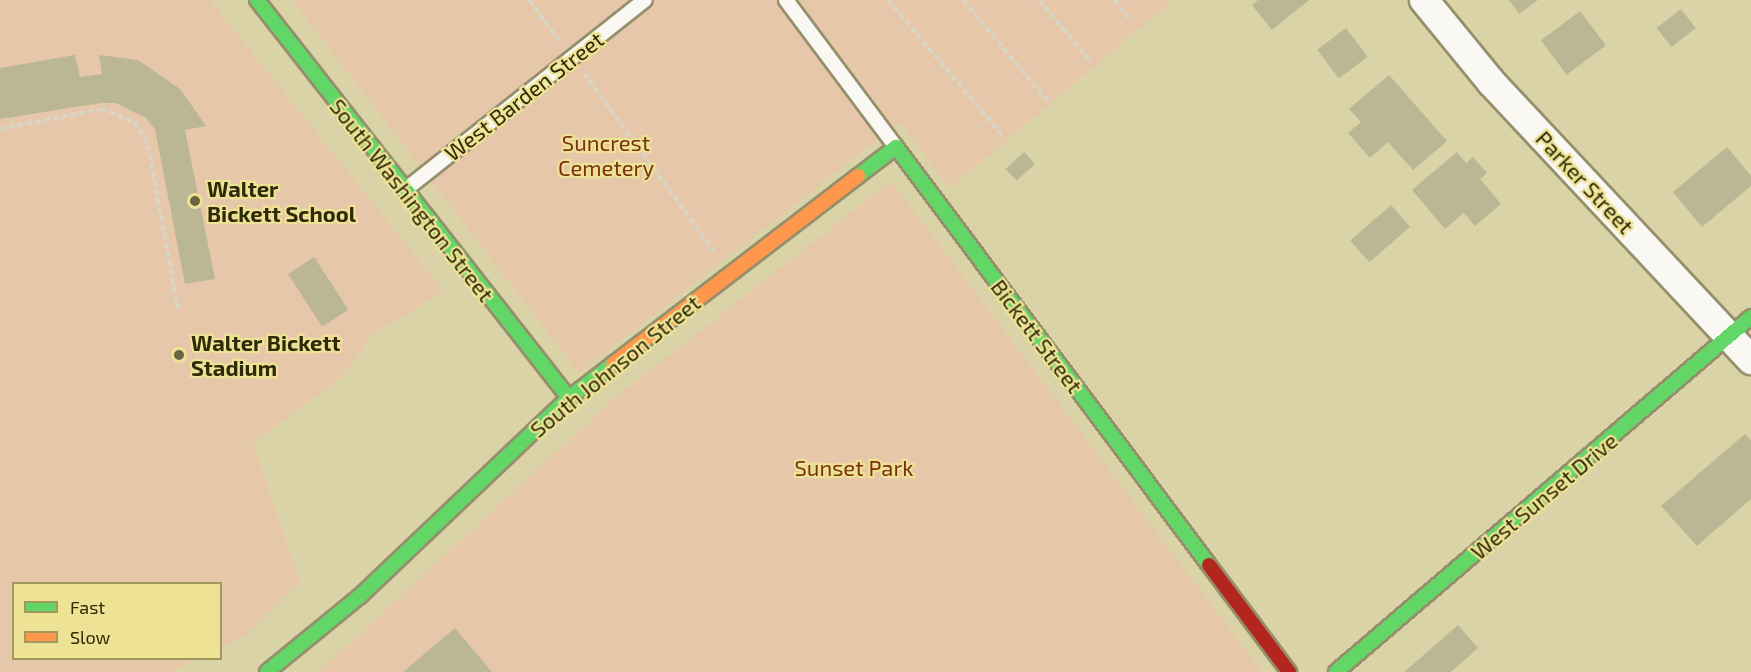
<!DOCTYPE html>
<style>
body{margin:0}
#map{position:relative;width:1751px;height:672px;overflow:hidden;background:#dad3a8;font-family:"Exo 2",sans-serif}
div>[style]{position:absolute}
.green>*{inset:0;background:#e6c7aa}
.building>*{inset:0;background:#bbb694;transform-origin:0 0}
.path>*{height:4px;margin-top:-2px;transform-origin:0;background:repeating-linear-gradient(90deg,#d7d5c6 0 6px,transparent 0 9px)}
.roads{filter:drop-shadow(2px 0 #958f6c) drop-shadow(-2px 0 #958f6c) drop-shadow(0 2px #958f6c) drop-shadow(0 -2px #958f6c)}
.lane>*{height:14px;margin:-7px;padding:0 7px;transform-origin:7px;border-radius:7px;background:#f9f8f2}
.street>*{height:28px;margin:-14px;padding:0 14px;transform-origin:14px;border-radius:14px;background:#f9f8f2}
.fast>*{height:14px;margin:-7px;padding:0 7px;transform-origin:7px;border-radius:7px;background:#63d668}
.slow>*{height:14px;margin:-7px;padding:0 7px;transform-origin:7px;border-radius:7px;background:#ff974d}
.jam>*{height:14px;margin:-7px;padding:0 7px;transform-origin:7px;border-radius:7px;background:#b3261e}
.dots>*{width:16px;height:16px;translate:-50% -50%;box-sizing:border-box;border:3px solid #eee294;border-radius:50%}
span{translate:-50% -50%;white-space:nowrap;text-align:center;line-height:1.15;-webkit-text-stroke:4.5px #eee294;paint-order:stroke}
.street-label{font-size:22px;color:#2e2908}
.park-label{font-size:22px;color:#7a3013}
.poi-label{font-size:22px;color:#2e2908;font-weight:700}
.left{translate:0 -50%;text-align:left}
.legend{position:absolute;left:12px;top:582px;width:210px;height:78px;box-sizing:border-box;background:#eee294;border:2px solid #a1985c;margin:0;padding:8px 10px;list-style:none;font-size:18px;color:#2e2908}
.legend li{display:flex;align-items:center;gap:12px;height:30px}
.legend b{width:30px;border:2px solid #a1985c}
</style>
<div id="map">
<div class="green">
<i style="clip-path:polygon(0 0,210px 0,444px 291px,372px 335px,344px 375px,253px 443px,300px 581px,245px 636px,221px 647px,220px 584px,14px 584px,14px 658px,197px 659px,169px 672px,0 672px)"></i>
<i style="clip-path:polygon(292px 0,1173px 0,949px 189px,900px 122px,579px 373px)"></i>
<i style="clip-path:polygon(891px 181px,1262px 672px,319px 672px,610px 402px)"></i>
</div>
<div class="building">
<i style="clip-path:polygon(1258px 0,1309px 0,1272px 30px,1252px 5px)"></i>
<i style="clip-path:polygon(1509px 0,1538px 0,1519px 14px)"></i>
<i style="left:1681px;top:9px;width:24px;height:31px;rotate:52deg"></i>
<i style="left:1580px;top:11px;width:43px;height:49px;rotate:53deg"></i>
<i style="left:1346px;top:28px;width:36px;height:36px;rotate:53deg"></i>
<i style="clip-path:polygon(75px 55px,80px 77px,102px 74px,99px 55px,138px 60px,180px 89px,206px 126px,185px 130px,215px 279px,185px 284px,155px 129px,146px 118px,116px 103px,101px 103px,0 119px,0 68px)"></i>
<i style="clip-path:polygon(1389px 75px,1447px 141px,1413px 170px,1388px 142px,1370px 158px,1348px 133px,1361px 122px,1349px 109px)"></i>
<i style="clip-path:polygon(1727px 147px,1751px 176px,1751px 186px,1702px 227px,1673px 192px)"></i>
<i style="left:1024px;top:152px;width:16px;height:25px;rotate:47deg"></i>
<i style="clip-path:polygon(1457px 152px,1466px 163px,1473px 157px,1487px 173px,1480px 179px,1501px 204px,1475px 226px,1464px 213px,1445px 229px,1412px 190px)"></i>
<i style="left:1391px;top:205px;width:29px;height:54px;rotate:49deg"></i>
<i style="left:314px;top:257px;width:63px;height:31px;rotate:57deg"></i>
<i style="clip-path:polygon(1745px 434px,1751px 440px,1751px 499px,1697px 546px,1661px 506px)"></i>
<i style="clip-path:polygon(1458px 625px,1478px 648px,1451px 672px,1404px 672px)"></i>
<i style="clip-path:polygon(455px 628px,492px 672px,403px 672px)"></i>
</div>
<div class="path">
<i style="left:529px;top:0;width:54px;rotate:53.3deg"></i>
<i style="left:888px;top:0;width:178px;rotate:49.8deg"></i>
<i style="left:963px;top:0;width:131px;rotate:50deg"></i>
<i style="left:1039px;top:0;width:81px;rotate:50deg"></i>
<i style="left:1114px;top:0;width:26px;rotate:50deg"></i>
<i style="left:584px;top:73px;width:220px;rotate:53.9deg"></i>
<i style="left:0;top:129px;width:103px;rotate:-11.2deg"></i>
<i style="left:101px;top:109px;width:36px;rotate:21deg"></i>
<i style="left:135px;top:122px;width:26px;rotate:61deg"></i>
<i style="left:148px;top:145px;width:167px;rotate:79.6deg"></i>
</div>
<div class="roads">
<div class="lane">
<i style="left:786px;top:0;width:184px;rotate:53.2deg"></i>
<i style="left:405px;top:190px;width:306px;rotate:-38.4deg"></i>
</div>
<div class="street">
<i style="left:1424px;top:0;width:106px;rotate:50.7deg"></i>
<i style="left:1491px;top:82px;width:381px;rotate:46.9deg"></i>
</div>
<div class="fast">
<i style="left:257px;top:0;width:506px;rotate:51.91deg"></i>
<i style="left:858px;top:176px;width:48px;rotate:-37.3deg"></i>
<i style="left:896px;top:147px;width:522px;rotate:53.17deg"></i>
<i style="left:267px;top:672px;width:120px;rotate:-39.3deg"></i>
<i style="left:360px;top:596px;width:288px;rotate:-43.5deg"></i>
<i style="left:569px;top:398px;width:56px;rotate:-37.7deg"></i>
<i style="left:1336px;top:672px;width:546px;rotate:-40.54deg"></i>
</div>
<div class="slow">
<i style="left:613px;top:364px;width:309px;rotate:-37.5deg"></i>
</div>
<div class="jam">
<i style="left:1209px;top:565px;width:134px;rotate:53.2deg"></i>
</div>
</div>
<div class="dots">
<i style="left:195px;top:201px;background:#6a6440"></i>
<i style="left:179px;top:355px;background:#6a6440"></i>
</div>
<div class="street-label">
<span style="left:524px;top:96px;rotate:-38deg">West Barden Street</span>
<span style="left:1585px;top:182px;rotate:47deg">Parker Street</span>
<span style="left:412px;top:200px;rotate:52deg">South Washington Street</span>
<span style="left:1037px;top:336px;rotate:53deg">Bickett Street</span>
<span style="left:615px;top:366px;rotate:-39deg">South Johnson Street</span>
<span style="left:1544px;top:496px;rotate:-40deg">West Sunset Drive</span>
</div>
<div class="park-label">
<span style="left:606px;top:155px">Suncrest<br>Cemetery</span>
<span style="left:854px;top:468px">Sunset Park</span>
</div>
<div class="poi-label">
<span class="left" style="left:207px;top:201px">Walter<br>Bickett School</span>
<span class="left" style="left:191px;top:355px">Walter Bickett<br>Stadium</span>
</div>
<ul class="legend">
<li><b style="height:8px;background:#63d668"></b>Fast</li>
<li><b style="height:8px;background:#ff974d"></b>Slow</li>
</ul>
</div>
